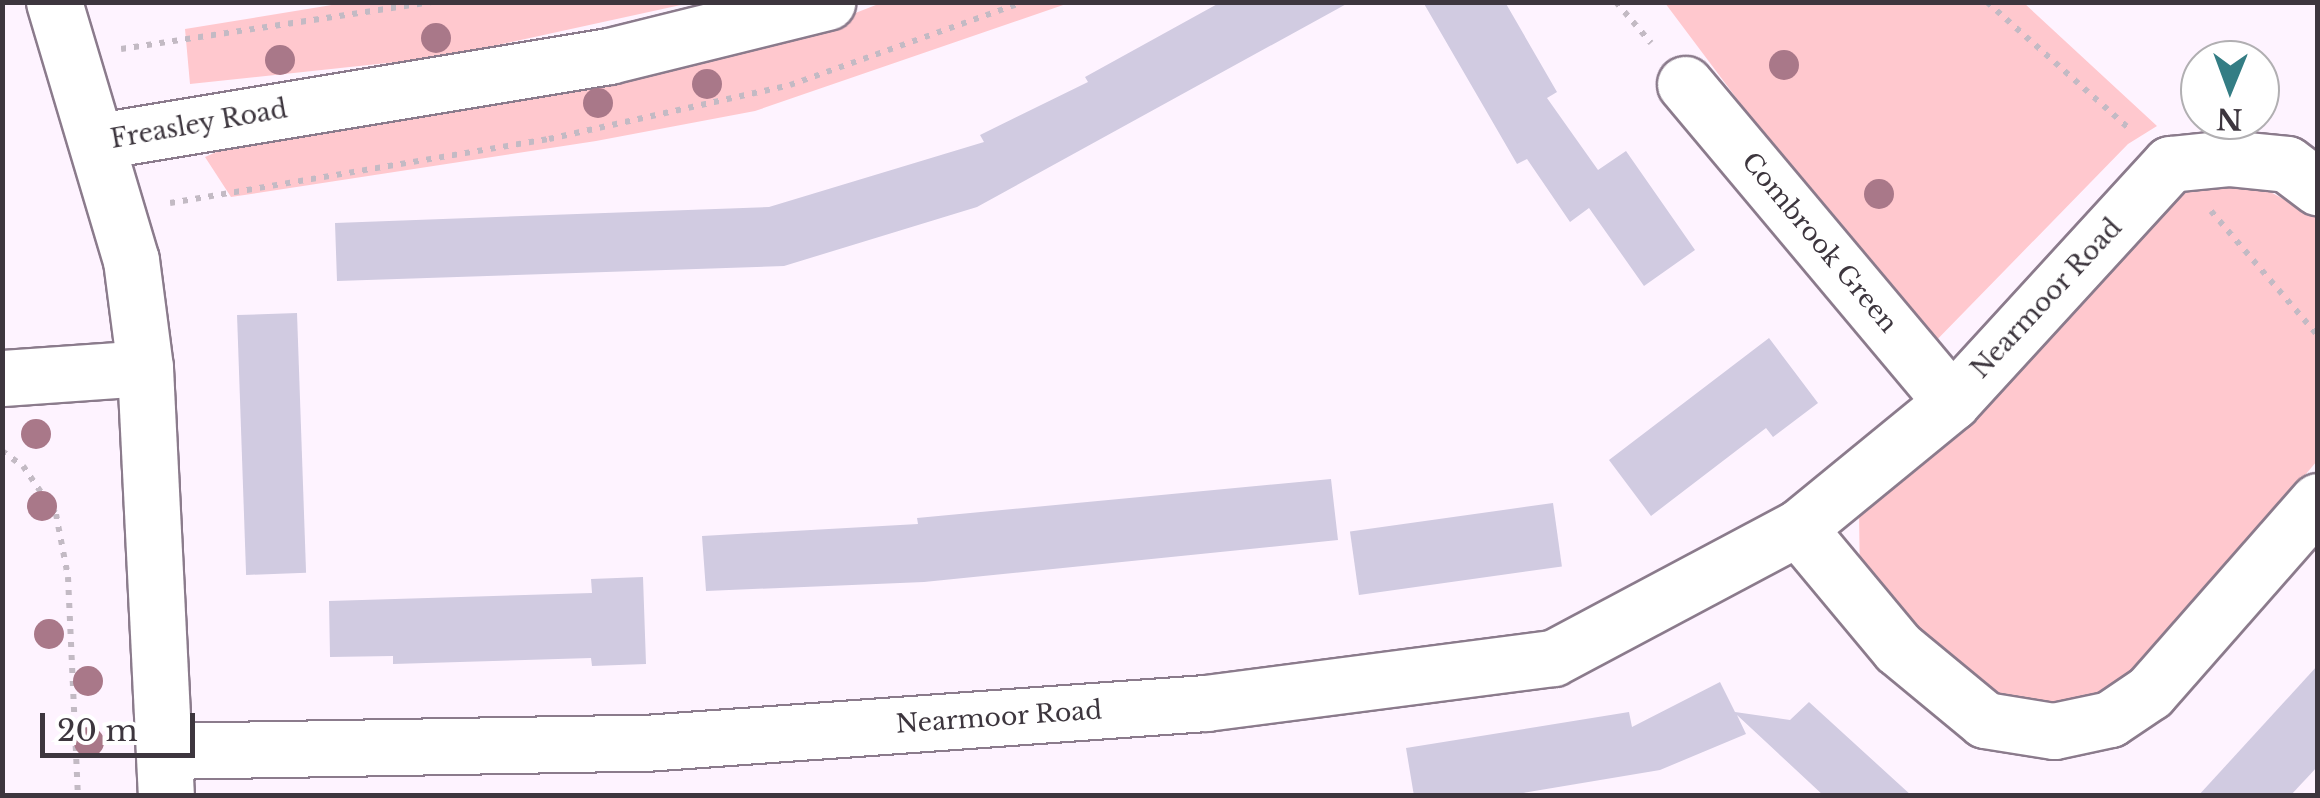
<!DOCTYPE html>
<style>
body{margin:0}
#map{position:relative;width:2320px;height:798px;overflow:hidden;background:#fef3ff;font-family:"Libre Baskerville",serif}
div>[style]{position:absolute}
.green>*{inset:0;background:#ffc8ce}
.building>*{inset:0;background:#d1cbe1;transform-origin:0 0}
.path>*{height:6px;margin-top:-3px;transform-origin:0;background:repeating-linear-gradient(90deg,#c3bac4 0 5px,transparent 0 13px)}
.roads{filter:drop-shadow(2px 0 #8b7b8c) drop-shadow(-2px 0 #8b7b8c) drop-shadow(0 2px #8b7b8c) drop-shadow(0 -2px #8b7b8c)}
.minor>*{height:55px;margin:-27.5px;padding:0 27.5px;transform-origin:27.5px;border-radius:27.5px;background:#fff}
.trees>*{width:30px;height:30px;margin:-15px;border-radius:50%;background:#a97889}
span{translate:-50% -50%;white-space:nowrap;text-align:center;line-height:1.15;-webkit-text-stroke:10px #fff;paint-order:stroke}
.street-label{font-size:25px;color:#3d363e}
.frame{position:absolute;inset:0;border:5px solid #3d363e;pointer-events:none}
.north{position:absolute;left:2180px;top:40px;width:100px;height:100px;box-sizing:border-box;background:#fff;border:2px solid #b1afb2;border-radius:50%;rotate:181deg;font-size:28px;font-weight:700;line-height:40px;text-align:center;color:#3d363e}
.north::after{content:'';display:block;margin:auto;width:35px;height:45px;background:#347d84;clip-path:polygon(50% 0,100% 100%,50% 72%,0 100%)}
.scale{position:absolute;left:40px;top:713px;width:155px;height:45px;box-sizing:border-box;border:5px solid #3d363e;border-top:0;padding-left:12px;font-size:30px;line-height:35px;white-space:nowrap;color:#3d363e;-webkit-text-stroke:8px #fff;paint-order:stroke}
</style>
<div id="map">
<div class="green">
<i style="clip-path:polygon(350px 2px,690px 3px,443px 57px,190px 84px,185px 29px)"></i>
<i style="clip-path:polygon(881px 3px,1069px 3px,755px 111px,596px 141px,231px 197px,205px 157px,232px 145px,794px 37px)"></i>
<i style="clip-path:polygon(1665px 3px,2024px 3px,2157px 126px,2128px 144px,1926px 351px)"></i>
<i style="clip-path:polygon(2218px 177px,2248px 180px,2317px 217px,2317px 461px,2120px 692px,2042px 709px,1986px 696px,1860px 584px,1859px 514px,1979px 407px,2161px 198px)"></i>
</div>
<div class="building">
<i style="clip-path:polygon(1221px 2px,1350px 2px,977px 207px,784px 266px,337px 281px,335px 223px,769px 207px,984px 142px,980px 135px,1088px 82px,1085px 77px)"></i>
<i style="clip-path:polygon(1423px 2px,1505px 2px,1557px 92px,1547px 98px,1598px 170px,1626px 151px,1695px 250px,1644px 286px,1589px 208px,1570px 222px,1527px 159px,1517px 164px)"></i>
<i style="left:297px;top:313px;width:260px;height:60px;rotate:88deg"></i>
<i style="clip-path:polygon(1769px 338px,1818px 403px,1773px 437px,1766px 428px,1651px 516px,1609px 460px)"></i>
<i style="clip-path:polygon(1331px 479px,1338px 540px,924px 582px,706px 591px,702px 536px,918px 524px,917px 518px)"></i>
<i style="left:1553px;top:503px;width:64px;height:205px;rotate:82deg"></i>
<i style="clip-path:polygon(643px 577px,646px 664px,592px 666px,591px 658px,393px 664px,393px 656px,330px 657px,329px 601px,592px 593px,591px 579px)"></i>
<i style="clip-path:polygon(2318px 665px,2318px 766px,2290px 796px,2198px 796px)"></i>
<i style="clip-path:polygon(1720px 682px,1735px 712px,1790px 720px,1809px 702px,1912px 796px,1824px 796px,1737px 715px,1746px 734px,1660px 770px,1505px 796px,1414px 796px,1406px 748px,1629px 712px,1632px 727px)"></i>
</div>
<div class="path">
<i style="left:1616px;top:2px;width:54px;rotate:49.5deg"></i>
<i style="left:1987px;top:2px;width:194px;rotate:41.7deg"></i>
<i style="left:121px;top:49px;width:314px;rotate:-8.6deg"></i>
<i style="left:170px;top:203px;width:384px;rotate:-9.6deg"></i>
<i style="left:549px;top:139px;width:247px;rotate:-12.6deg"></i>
<i style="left:790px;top:85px;width:247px;rotate:-19.6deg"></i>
<i style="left:2211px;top:211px;width:165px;rotate:49.4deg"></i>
<i style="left:2px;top:451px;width:26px;rotate:36deg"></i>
<i style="left:23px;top:466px;width:58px;rotate:55.5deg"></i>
<i style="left:56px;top:514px;width:64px;rotate:79.2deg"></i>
<i style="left:68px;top:577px;width:219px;rotate:87.4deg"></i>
</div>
<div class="roads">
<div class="minor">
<i style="left:54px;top:2px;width:269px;rotate:73.4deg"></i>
<i style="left:131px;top:260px;width:109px;rotate:82.6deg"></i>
<i style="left:145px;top:368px;width:429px;rotate:87.2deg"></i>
<i style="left:1685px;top:84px;width:415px;rotate:50deg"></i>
<i style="left:99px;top:141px;width:517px;rotate:-9.46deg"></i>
<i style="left:609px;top:56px;width:225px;rotate:-13.9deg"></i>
<i style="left:2px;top:378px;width:143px;rotate:-4deg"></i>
<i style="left:1798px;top:528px;width:156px;rotate:50.2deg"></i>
<i style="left:1898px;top:648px;width:113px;rotate:39.6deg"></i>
<i style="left:1985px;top:720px;width:70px;rotate:9.1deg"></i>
<i style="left:2054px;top:731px;width:57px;rotate:-12.1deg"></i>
<i style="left:2110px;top:719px;width:48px;rotate:-34deg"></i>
<i style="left:2150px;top:692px;width:254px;rotate:-48.7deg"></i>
<i style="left:165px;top:751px;width:480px;rotate:-1deg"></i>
<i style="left:645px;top:743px;width:562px;rotate:-4.08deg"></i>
<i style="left:1206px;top:703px;width:350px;rotate:-7.4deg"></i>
<i style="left:1553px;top:658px;width:277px;rotate:-28deg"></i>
<i style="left:1798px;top:528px;width:199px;rotate:-39.3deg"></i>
<i style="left:1952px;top:402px;width:323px;rotate:-47.5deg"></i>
<i style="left:2170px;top:164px;width:58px;rotate:-5.9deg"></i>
<i style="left:2228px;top:158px;width:59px;rotate:5.8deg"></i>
<i style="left:2287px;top:164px;width:39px;rotate:37deg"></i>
</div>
</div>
<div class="trees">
<i style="left:436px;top:38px"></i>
<i style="left:280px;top:60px"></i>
<i style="left:1784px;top:65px"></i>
<i style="left:707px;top:84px"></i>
<i style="left:598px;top:103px"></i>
<i style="left:1879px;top:194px"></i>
<i style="left:36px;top:434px"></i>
<i style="left:42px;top:506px"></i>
<i style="left:49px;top:634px"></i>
<i style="left:88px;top:681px"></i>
<i style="left:89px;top:742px"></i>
</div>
<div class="street-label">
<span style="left:199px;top:125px;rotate:-10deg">Freasley Road</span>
<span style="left:1819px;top:243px;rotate:50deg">Combrook Green</span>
<span style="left:2047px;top:299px;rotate:-47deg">Nearmoor Road</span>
<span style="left:999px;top:718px;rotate:-4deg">Nearmoor Road</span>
</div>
<div class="frame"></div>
<div class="north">N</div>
<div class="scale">20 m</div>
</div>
